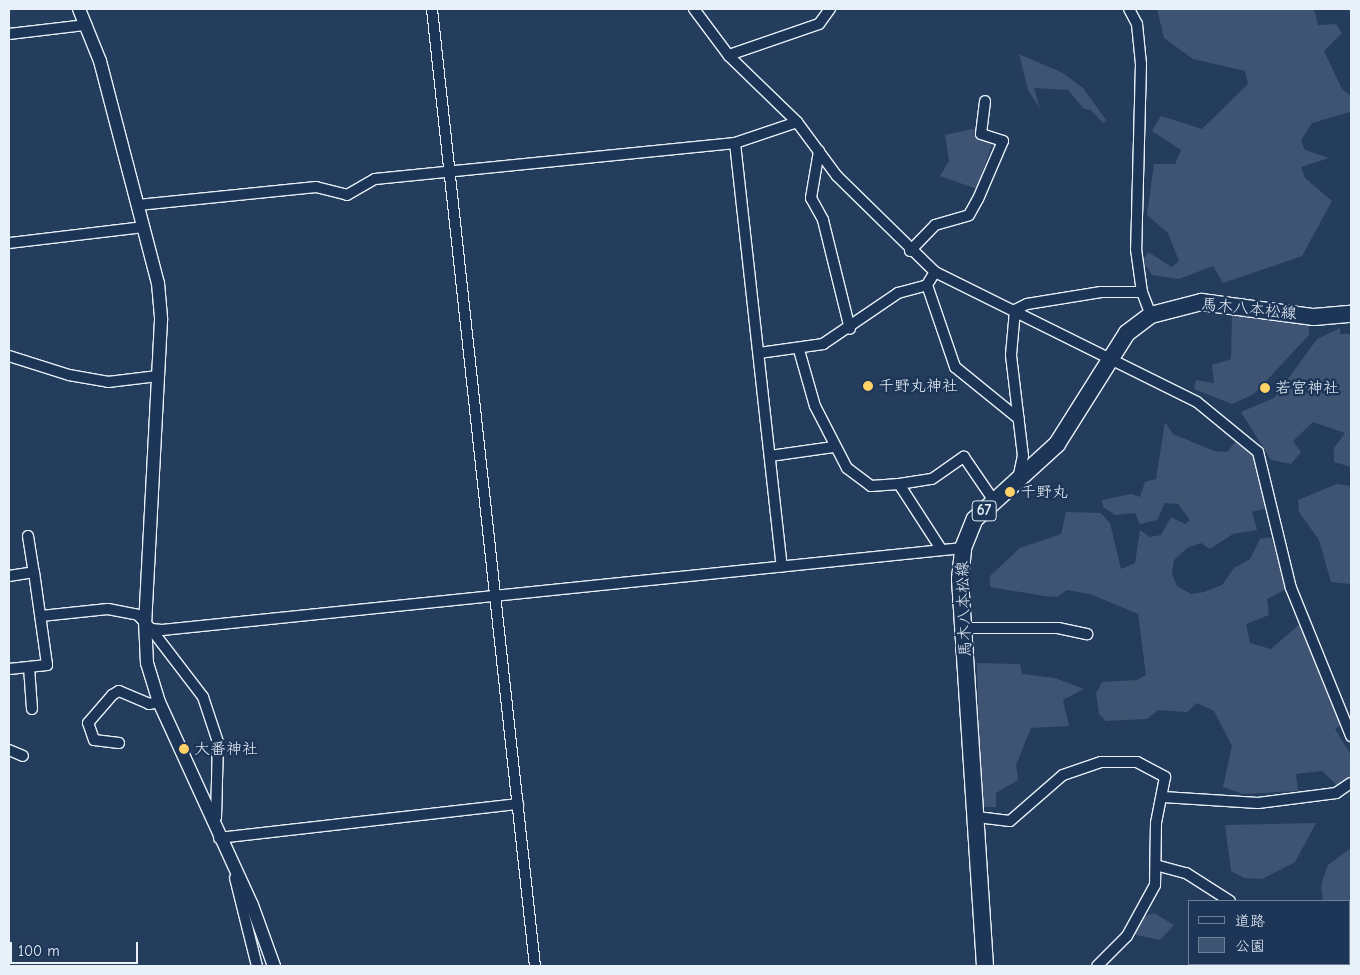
<!DOCTYPE html>
<meta charset="utf-8">
<style>
body{margin:0}
#map{position:relative;width:1360px;height:975px;overflow:hidden;background:#253d5d;font-family:"Comic Neue","Klee One",sans-serif}
div>[style]{position:absolute}
.green>*{inset:0;background:#3e5472}
.roads{filter:drop-shadow(1px 0 #e8f1f8) drop-shadow(-1px 0 #e8f1f8) drop-shadow(0 1px #e8f1f8) drop-shadow(0 -1px #e8f1f8)}
.minor>*{height:10px;margin:-5px;padding:0 5px;transform-origin:5px;border-radius:5px;background:#1d3557}
.tertiary>*{height:12px;margin:-6px;padding:0 6px;transform-origin:6px;border-radius:6px;background:#1d3557}
.primary>*{height:16px;margin:-8px;padding:0 8px;transform-origin:8px;border-radius:8px;background:#1d3557}
.dots>*{width:14px;height:14px;translate:-50% -50%;box-sizing:border-box;border:2px solid #1d3557;border-radius:50%}
span{translate:-50% -50%;white-space:nowrap;text-align:center;line-height:1.15;-webkit-text-stroke:5px #1d3557;paint-order:stroke}
.shield-label span{padding:1px 4px;background:#1d3557;border:1px solid;border-radius:4px;-webkit-text-stroke-width:0}
.shield-label{font-size:15px;color:#e8f1f8;font-weight:700}
.street-label{font-size:16px;color:#e8f1f8}
.poi-label{font-size:16px;color:#e8f1f8}
.left{translate:0 -50%;text-align:left}
.frame{position:absolute;inset:0;border:10px solid #e8f1f8;pointer-events:none}
.legend{position:absolute;left:1188px;top:900px;width:162px;height:65px;box-sizing:border-box;background:#1d3557;border:1px solid #6e8097;margin:0;padding:6px 9px;list-style:none;font-size:15px;color:#e8f1f8}
.legend li{display:flex;align-items:center;gap:10px;height:25px}
.legend b{width:25px;border:1px solid #6e8097}
.scale{position:absolute;left:10px;top:942px;width:128px;height:22px;box-sizing:border-box;border:2px solid #e8f1f8;border-top:0;padding-left:6px;font-size:15px;line-height:18px;white-space:nowrap;color:#e8f1f8;-webkit-text-stroke:4px #1d3557;paint-order:stroke}
</style>
<div id="map">
<div class="green">
<i style="clip-path:polygon(1157px 9px,1314px 9px,1318px 25px,1336px 24px,1342px 33px,1324px 51px,1342px 89px,1351px 96px,1350px 112px,1312px 123px,1301px 140px,1305px 150px,1329px 158px,1301px 167px,1305px 178px,1332px 201px,1302px 256px,1223px 283px,1213px 266px,1179px 279px,1152px 275px,1143px 261px,1148px 252px,1172px 267px,1179px 261px,1168px 233px,1147px 215px,1154px 164px,1175px 164px,1181px 150px,1152px 131px,1161px 116px,1202px 129px,1248px 84px,1245px 71px,1193px 59px,1164px 38px)"></i>
<i style="clip-path:polygon(1019px 54px,1063px 73px,1083px 88px,1106px 120px,1103px 123px,1091px 110px,1084px 109px,1068px 90px,1034px 88px,1040px 109px,1028px 90px)"></i>
<i style="clip-path:polygon(972px 129px,993px 141px,977px 189px,940px 176px,949px 161px,945px 135px)"></i>
<i style="clip-path:polygon(1232px 313px,1309px 322px,1309px 335px,1254px 394px,1232px 404px,1194px 389px,1196px 380px,1214px 383px,1212px 365px,1231px 359px)"></i>
<i style="clip-path:polygon(1340px 328px,1340px 334px,1351px 334px,1351px 467px,1334px 462px,1334px 448px,1345px 433px,1313px 422px,1293px 441px,1301px 452px,1291px 464px,1271px 460px,1241px 412px,1274px 398px,1317px 339px)"></i>
<i style="clip-path:polygon(1165px 422px,1173px 434px,1214px 451px,1227px 452px,1237px 440px,1254px 453px,1261px 468px,1266px 508px,1252px 512px,1257px 530px,1233px 534px,1210px 549px,1201px 543px,1187px 548px,1174px 560px,1172px 574px,1177px 586px,1191px 594px,1204px 592px,1222px 585px,1234px 568px,1250px 559px,1260px 539px,1271px 537px,1286px 589px,1267px 599px,1269px 615px,1246px 624px,1250px 643px,1271px 649px,1301px 623px,1342px 724px,1335px 729px,1351px 755px,1351px 779px,1338px 786px,1322px 771px,1296px 774px,1298px 791px,1243px 794px,1223px 787px,1232px 746px,1214px 711px,1197px 703px,1187px 712px,1158px 710px,1147px 719px,1106px 721px,1099px 714px,1096px 693px,1102px 682px,1137px 680px,1146px 675px,1138px 614px,1090px 594px,1067px 590px,1057px 597px,1044px 596px,990px 587px,990px 576px,1020px 548px,1061px 534px,1066px 512px,1101px 513px,1110px 523px,1121px 569px,1135px 563px,1140px 530px,1150px 537px,1161px 535px,1171px 517px,1185px 524px,1190px 520px,1178px 504px,1165px 503px,1157px 520px,1140px 524px,1135px 513px,1115px 515px,1103px 507px,1102px 500px,1131px 494px,1140px 497px,1145px 482px,1156px 479px)"></i>
<i style="clip-path:polygon(1337px 484px,1351px 486px,1351px 584px,1331px 582px,1319px 540px,1299px 512px,1298px 500px)"></i>
<i style="clip-path:polygon(977px 663px,1020px 664px,1022px 674px,1055px 678px,1084px 689px,1063px 700px,1069px 726px,1031px 728px,1016px 765px,1018px 780px,996px 793px,996px 807px,981px 807px)"></i>
<i style="clip-path:polygon(1316px 823px,1295px 862px,1262px 879px,1244px 878px,1231px 871px,1225px 825px)"></i>
<i style="clip-path:polygon(1351px 848px,1351px 918px,1349px 920px,1349px 901px,1323px 901px,1321px 885px,1328px 865px)"></i>
<i style="clip-path:polygon(1154px 913px,1174px 925px,1160px 940px,1132px 934px,1142px 917px)"></i>
</div>
<div class="roads">
<div class="minor">
<i style="left:432px;top:9px;width:963px;rotate:83.86deg"></i>
<i style="left:694px;top:9px;width:59px;rotate:53.3deg"></i>
<i style="left:729px;top:56px;width:95px;rotate:44.1deg"></i>
<i style="left:797px;top:122px;width:67px;rotate:53.5deg"></i>
<i style="left:837px;top:176px;width:137px;rotate:44.4deg"></i>
<i style="left:935px;top:272px;width:292px;rotate:26.4deg"></i>
<i style="left:1197px;top:402px;width:79px;rotate:39.3deg"></i>
<i style="left:1258px;top:452px;width:140px;rotate:76.4deg"></i>
<i style="left:1291px;top:588px;width:160px;rotate:67.9deg"></i>
<i style="left:1129px;top:9px;width:17px;rotate:62deg"></i>
<i style="left:1137px;top:24px;width:40px;rotate:84.3deg"></i>
<i style="left:1141px;top:64px;width:185px;rotate:91.5deg"></i>
<i style="left:1136px;top:249px;width:43px;rotate:82.1deg"></i>
<i style="left:1142px;top:292px;width:25px;rotate:69deg"></i>
<i style="left:9px;top:34px;width:78px;rotate:-6.7deg"></i>
<i style="left:729px;top:55px;width:95px;rotate:-19deg"></i>
<i style="left:819px;top:24px;width:19px;rotate:-54deg"></i>
<i style="left:735px;top:143px;width:426px;rotate:83.7deg"></i>
<i style="left:819px;top:151px;width:48px;rotate:99.7deg"></i>
<i style="left:811px;top:198px;width:25px;rotate:61deg"></i>
<i style="left:823px;top:220px;width:112px;rotate:76.1deg"></i>
<i style="left:138px;top:205px;width:179px;rotate:-5.8deg"></i>
<i style="left:316px;top:187px;width:32px;rotate:14deg"></i>
<i style="left:347px;top:195px;width:32px;rotate:-30deg"></i>
<i style="left:375px;top:179px;width:362px;rotate:-5.7deg"></i>
<i style="left:735px;top:143px;width:65px;rotate:-18.7deg"></i>
<i style="left:9px;top:243px;width:135px;rotate:-6.8deg"></i>
<i style="left:910px;top:251px;width:36px;rotate:-46deg"></i>
<i style="left:935px;top:225px;width:35px;rotate:-16deg"></i>
<i style="left:969px;top:215px;width:18px;rotate:-61deg"></i>
<i style="left:978px;top:199px;width:63px;rotate:-66.7deg"></i>
<i style="left:1003px;top:141px;width:23px;rotate:-162deg"></i>
<i style="left:981px;top:134px;width:33px;rotate:-83deg"></i>
<i style="left:935px;top:272px;width:15px;rotate:122deg"></i>
<i style="left:927px;top:285px;width:87px;rotate:71.1deg"></i>
<i style="left:955px;top:367px;width:82px;rotate:39.1deg"></i>
<i style="left:799px;top:350px;width:58px;rotate:74.1deg"></i>
<i style="left:815px;top:406px;width:70px;rotate:62.7deg"></i>
<i style="left:847px;top:468px;width:30px;rotate:37deg"></i>
<i style="left:871px;top:486px;width:28px;rotate:-4deg"></i>
<i style="left:899px;top:484px;width:77px;rotate:57.1deg"></i>
<i style="left:759px;top:353px;width:65px;rotate:-8deg"></i>
<i style="left:823px;top:344px;width:91px;rotate:-34.2deg"></i>
<i style="left:898px;top:293px;width:30px;rotate:-15deg"></i>
<i style="left:9px;top:356px;width:63px;rotate:17.6deg"></i>
<i style="left:69px;top:375px;width:40px;rotate:10deg"></i>
<i style="left:108px;top:382px;width:50px;rotate:-6.8deg"></i>
<i style="left:770px;top:456px;width:64px;rotate:-8.1deg"></i>
<i style="left:1018px;top:479px;width:24px;rotate:-78deg"></i>
<i style="left:1023px;top:456px;width:102px;rotate:-96.8deg"></i>
<i style="left:1011px;top:355px;width:45px;rotate:-84.9deg"></i>
<i style="left:1015px;top:310px;width:13px;rotate:-27deg"></i>
<i style="left:1027px;top:304px;width:75px;rotate:-9.2deg"></i>
<i style="left:1101px;top:292px;width:41px"></i>
<i style="left:899px;top:484px;width:33px;rotate:-9deg"></i>
<i style="left:932px;top:479px;width:39px;rotate:-35deg"></i>
<i style="left:964px;top:457px;width:53px;rotate:55.7deg"></i>
<i style="left:28px;top:536px;width:36px;rotate:81deg"></i>
<i style="left:9px;top:576px;width:25px;rotate:-9deg"></i>
<i style="left:34px;top:572px;width:94px;rotate:82deg"></i>
<i style="left:47px;top:665px;width:38px;rotate:174deg"></i>
<i style="left:41px;top:616px;width:67px;rotate:-6deg"></i>
<i style="left:108px;top:609px;width:31px;rotate:11deg"></i>
<i style="left:138px;top:615px;width:19px;rotate:47deg"></i>
<i style="left:151px;top:629px;width:11px;rotate:5deg"></i>
<i style="left:162px;top:630px;width:805px;rotate:-5.85deg"></i>
<i style="left:964px;top:628px;width:94px"></i>
<i style="left:1058px;top:628px;width:30px;rotate:12deg"></i>
<i style="left:147px;top:631px;width:4px;rotate:-27deg"></i>
<i style="left:151px;top:629px;width:86px;rotate:52.6deg"></i>
<i style="left:203px;top:697px;width:47px;rotate:71.6deg"></i>
<i style="left:218px;top:742px;width:75px;rotate:91.5deg"></i>
<i style="left:216px;top:817px;width:5px;rotate:143deg"></i>
<i style="left:29px;top:667px;width:42px;rotate:85.9deg"></i>
<i style="left:119px;top:743px;width:25px;rotate:-173deg"></i>
<i style="left:94px;top:740px;width:18px;rotate:-109deg"></i>
<i style="left:88px;top:723px;width:37px;rotate:-49deg"></i>
<i style="left:112px;top:695px;width:8px;rotate:-30deg"></i>
<i style="left:119px;top:691px;width:33px;rotate:23deg"></i>
<i style="left:149px;top:704px;width:10px;rotate:-11deg"></i>
<i style="left:9px;top:750px;width:15px;rotate:23deg"></i>
<i style="left:1163px;top:797px;width:95px;rotate:3.6deg"></i>
<i style="left:1258px;top:803px;width:79px;rotate:-7.3deg"></i>
<i style="left:1336px;top:793px;width:18px;rotate:-34deg"></i>
<i style="left:977px;top:817px;width:33px;rotate:7deg"></i>
<i style="left:1010px;top:821px;width:70px;rotate:-41deg"></i>
<i style="left:1063px;top:775px;width:40px;rotate:-18.9deg"></i>
<i style="left:1101px;top:762px;width:36px"></i>
<i style="left:1137px;top:762px;width:32px;rotate:28deg"></i>
<i style="left:1165px;top:777px;width:47px;rotate:101.1deg"></i>
<i style="left:1156px;top:823px;width:62px;rotate:90.9deg"></i>
<i style="left:1155px;top:885px;width:58px;rotate:118.8deg"></i>
<i style="left:1127px;top:936px;width:42px;rotate:135deg"></i>
<i style="left:219px;top:838px;width:301px;rotate:-6.5deg"></i>
<i style="left:1159px;top:866px;width:28px;rotate:15deg"></i>
<i style="left:1186px;top:873px;width:52px;rotate:32.5deg"></i>
<i style="left:235px;top:878px;width:91px;rotate:76deg"></i>
<i style="left:1325px;top:964px;width:6px;rotate:18deg"></i>
</div>
<div class="tertiary">
<i style="left:79px;top:9px;width:56px;rotate:68deg"></i>
<i style="left:100px;top:61px;width:229px;rotate:75.4deg"></i>
<i style="left:158px;top:283px;width:37px;rotate:85deg"></i>
<i style="left:161px;top:320px;width:301px;rotate:93deg"></i>
<i style="left:145px;top:621px;width:42px;rotate:87.3deg"></i>
<i style="left:147px;top:663px;width:41px;rotate:72.9deg"></i>
<i style="left:159px;top:702px;width:223px;rotate:65.4deg"></i>
<i style="left:252px;top:905px;width:65px;rotate:70.2deg"></i>
</div>
<div class="primary">
<i style="left:985px;top:966px;width:388px;rotate:-93.7deg"></i>
<i style="left:960px;top:579px;width:31px;rotate:-84deg"></i>
<i style="left:963px;top:548px;width:31px;rotate:-68deg"></i>
<i style="left:975px;top:519px;width:111px;rotate:-42.4deg"></i>
<i style="left:1057px;top:444px;width:131px;rotate:-57.8deg"></i>
<i style="left:1127px;top:333px;width:30px;rotate:-37deg"></i>
<i style="left:1151px;top:315px;width:52px;rotate:-14.6deg"></i>
<i style="left:1201px;top:302px;width:114px;rotate:7.6deg"></i>
<i style="left:1314px;top:317px;width:37px;rotate:-5deg"></i>
</div>
</div>
<div class="dots">
<i style="left:868px;top:386px;background:#ffd166"></i>
<i style="left:1265px;top:388px;background:#ffd166"></i>
<i style="left:1010px;top:492px;background:#ffd166"></i>
<i style="left:184px;top:749px;background:#ffd166"></i>
</div>
<div class="shield-label">
<span style="left:984px;top:511px">67</span>
</div>
<div class="street-label">
<span style="left:1249px;top:309px;rotate:6deg">馬木八本松線</span>
<span style="left:964px;top:609px;rotate:-92deg">馬木八本松線</span>
</div>
<div class="poi-label">
<span class="left" style="left:878px;top:386px">千野丸神社</span>
<span class="left" style="left:1275px;top:388px">若宮神社</span>
<span class="left" style="left:1020px;top:492px">千野丸</span>
<span class="left" style="left:194px;top:749px">大番神社</span>
</div>
<div class="frame"></div>
<ul class="legend">
<li><b style="height:6px;background:#1d3557"></b>道路</li>
<li><b style="height:14px;background:#3e5472"></b>公園</li>
</ul>
<div class="scale">100 m</div>
</div>
